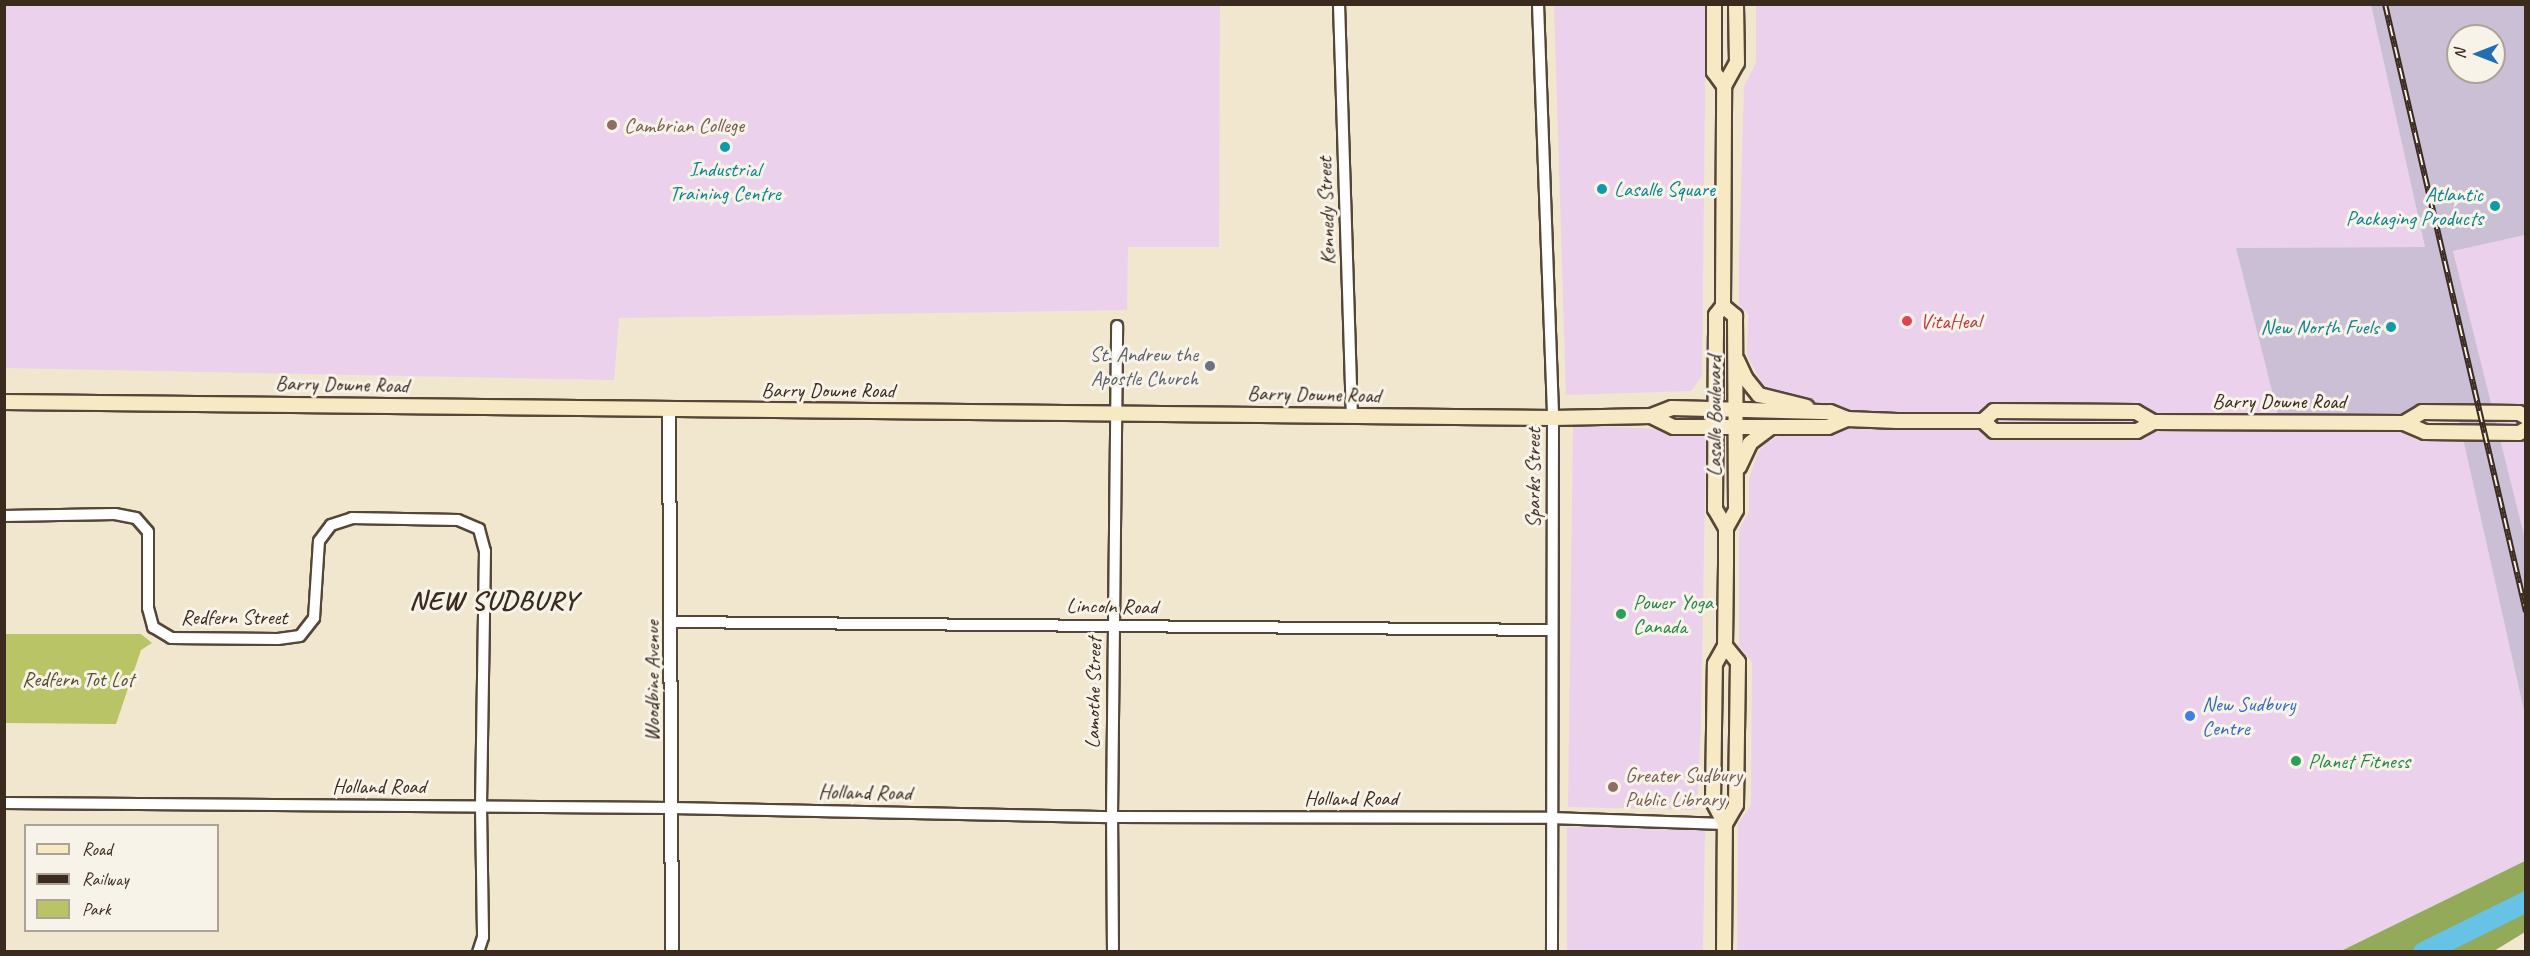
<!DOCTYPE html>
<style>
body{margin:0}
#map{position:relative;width:2530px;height:956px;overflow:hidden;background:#f0e7ce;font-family:Caveat,sans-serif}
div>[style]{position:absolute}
.built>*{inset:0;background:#ebd1eb}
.industrial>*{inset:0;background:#cbbfd5}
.green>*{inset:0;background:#b8c465}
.forest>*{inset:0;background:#92aa5a}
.river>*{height:21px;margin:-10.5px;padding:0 10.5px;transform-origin:10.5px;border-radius:10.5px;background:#67c3e5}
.roads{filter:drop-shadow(2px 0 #564638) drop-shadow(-2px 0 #564638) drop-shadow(0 2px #564638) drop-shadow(0 -2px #564638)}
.minor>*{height:10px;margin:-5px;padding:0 5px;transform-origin:5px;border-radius:5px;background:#fff}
.tertiary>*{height:12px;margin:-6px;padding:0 6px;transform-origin:6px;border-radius:6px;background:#fff}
.secondary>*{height:14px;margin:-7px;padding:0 7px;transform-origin:7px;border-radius:7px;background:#f7e9c3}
.rail>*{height:6px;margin-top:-3px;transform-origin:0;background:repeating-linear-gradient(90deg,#f7f3e8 0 11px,#3b2a1e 0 22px);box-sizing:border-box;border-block:2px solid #3b2a1e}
.dots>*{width:16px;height:16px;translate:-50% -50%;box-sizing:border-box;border:3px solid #f7f3e8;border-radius:50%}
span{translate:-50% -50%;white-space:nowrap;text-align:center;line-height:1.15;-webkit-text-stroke:6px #f7f3e8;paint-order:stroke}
.education-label{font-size:21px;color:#785e54}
.left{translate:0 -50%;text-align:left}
.culture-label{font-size:21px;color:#0d838f}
.right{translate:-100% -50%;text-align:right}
.street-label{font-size:21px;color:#3b2a1e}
.health-label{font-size:21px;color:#be3a42}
.worship-label{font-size:21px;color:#5b616d}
.leisure-label{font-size:21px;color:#27864d}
.park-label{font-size:21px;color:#5a5030}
.shop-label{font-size:21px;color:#366cbe}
.district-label{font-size:27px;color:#3b2a1e;font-weight:700;letter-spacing:1.5px}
.frame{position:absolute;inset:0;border:6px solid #3b2a1e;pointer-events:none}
.legend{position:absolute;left:24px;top:824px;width:195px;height:108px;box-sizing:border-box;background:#f7f3e8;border:2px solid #aca397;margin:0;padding:8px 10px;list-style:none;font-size:18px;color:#3b2a1e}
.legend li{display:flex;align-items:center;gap:12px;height:30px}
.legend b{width:30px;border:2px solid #aca397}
.north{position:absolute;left:2446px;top:24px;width:60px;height:60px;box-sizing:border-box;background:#f7f3e8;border:2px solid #aca397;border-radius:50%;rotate:270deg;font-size:16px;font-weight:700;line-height:24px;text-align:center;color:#3b2a1e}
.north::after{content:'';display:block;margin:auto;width:21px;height:27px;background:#1f6fb2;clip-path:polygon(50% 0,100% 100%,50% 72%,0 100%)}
</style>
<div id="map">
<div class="built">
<i style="clip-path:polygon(5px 4px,1220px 5px,1219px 247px,1128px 247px,1127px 310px,619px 318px,614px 380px,5px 368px)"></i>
<i style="clip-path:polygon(1554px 5px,1706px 5px,1702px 376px,1691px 391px,1566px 395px)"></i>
<i style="clip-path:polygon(1756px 5px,2371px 5px,2425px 247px,2236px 248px,2280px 423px,2403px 424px,2462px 434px,2525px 715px,2525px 861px,2341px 951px,1737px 952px,1738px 824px,1751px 805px,1752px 662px,1739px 646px,1739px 530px,1749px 511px,1749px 479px,1758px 452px,1764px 445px,1789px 429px,1841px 430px,1859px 422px,1766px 391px,1747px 355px,1748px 314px,1739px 305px,1739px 262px,1744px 86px,1756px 63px)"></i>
<i style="clip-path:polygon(2525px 235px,2525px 539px,2453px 251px)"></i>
<i style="clip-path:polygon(1573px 425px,1706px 431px,1701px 724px,1697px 810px,1568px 807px)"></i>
<i style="clip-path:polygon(1567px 827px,1697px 827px,1705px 831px,1703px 951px,1567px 952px)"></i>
</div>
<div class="industrial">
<i style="clip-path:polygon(evenodd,2371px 5px,2525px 5px,2525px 235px,2453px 251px,2525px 539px,2525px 715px,2457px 412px,2421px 411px,2403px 424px,2280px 423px,2236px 248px,2425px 247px,2371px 5px,2458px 36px,2494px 36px,2494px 72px,2458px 72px,2458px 36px)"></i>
</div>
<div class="green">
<i style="clip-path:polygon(5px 634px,141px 634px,152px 643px,141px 650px,116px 724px,5px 723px)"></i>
</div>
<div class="forest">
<i style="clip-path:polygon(2525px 861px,2525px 932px,2494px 951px,2341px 951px)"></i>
</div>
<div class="river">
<i style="left:2423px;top:952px;width:115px;rotate:-26.3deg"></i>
</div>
<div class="roads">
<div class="minor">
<i style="left:1339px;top:4px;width:412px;rotate:88.2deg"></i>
<i style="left:1538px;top:4px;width:414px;rotate:87.9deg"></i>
<i style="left:1553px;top:418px;width:534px;rotate:90.11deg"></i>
<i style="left:4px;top:516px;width:111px;rotate:-1deg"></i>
<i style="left:115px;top:514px;width:21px;rotate:11deg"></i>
<i style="left:136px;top:518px;width:18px;rotate:49deg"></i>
<i style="left:148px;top:532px;width:76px;rotate:90deg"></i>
<i style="left:148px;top:608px;width:20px;rotate:75deg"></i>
<i style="left:153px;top:627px;width:21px;rotate:31deg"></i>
<i style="left:171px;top:638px;width:107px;rotate:0.5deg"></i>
<i style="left:278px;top:639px;width:22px;rotate:-8deg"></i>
<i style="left:300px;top:636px;width:23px;rotate:-52deg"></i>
<i style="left:314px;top:618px;width:77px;rotate:-86.3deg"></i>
<i style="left:319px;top:541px;width:20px;rotate:-53deg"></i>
<i style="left:331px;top:525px;width:22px;rotate:-18deg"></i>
<i style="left:352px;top:518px;width:106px;rotate:1.1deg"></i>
<i style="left:458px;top:520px;width:23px;rotate:23deg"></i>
<i style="left:479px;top:529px;width:23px;rotate:75deg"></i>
<i style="left:485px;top:551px;width:256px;rotate:90.9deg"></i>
<i style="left:481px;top:807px;width:130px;rotate:89.1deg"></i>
<i style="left:483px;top:937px;width:16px;rotate:108deg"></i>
<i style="left:671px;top:622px;width:881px;rotate:0.52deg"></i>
<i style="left:4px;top:803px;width:668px;rotate:0.43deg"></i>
<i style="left:672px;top:808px;width:440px;rotate:1.2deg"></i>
<i style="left:1112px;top:817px;width:438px;rotate:0.1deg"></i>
<i style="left:1550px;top:818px;width:175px;rotate:2deg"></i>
<i style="left:1113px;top:952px;width:135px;rotate:-90.4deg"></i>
<i style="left:1112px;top:817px;width:491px;rotate:-89.4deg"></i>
</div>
<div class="tertiary">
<i style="left:669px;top:411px;width:541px;rotate:89.68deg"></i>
</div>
<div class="secondary">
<i style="left:1714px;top:4px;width:68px;rotate:90deg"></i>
<i style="left:1714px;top:72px;width:17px;rotate:54deg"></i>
<i style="left:1723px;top:306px;width:16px;rotate:40deg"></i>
<i style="left:1735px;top:316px;width:194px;rotate:89.7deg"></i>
<i style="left:1736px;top:510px;width:21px;rotate:119deg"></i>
<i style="left:1737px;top:360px;width:21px;rotate:65deg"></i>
<i style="left:1746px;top:379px;width:21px;rotate:51deg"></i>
<i style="left:1759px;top:395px;width:49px;rotate:14deg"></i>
<i style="left:4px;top:402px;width:1549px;rotate:0.59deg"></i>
<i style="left:1553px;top:418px;width:98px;rotate:-1.2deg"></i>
<i style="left:1651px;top:416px;width:22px;rotate:-21deg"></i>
<i style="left:1672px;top:408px;width:158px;rotate:1.5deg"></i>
<i style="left:1830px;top:412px;width:18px;rotate:22deg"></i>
<i style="left:1847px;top:419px;width:50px;rotate:2.3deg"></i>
<i style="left:1897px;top:421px;width:86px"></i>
<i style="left:1983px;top:421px;width:15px;rotate:-42deg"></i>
<i style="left:1994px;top:411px;width:142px;rotate:0.4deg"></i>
<i style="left:2136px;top:412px;width:20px;rotate:30deg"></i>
<i style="left:2153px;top:422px;width:251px;rotate:0.2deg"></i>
<i style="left:2404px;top:423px;width:23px;rotate:23deg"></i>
<i style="left:2425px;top:432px;width:94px;rotate:0.6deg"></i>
<i style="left:2519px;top:433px;width:8px;rotate:-30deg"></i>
<i style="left:1651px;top:416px;width:25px;rotate:26deg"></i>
<i style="left:1674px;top:427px;width:154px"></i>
<i style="left:1828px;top:427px;width:21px;rotate:-23deg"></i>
<i style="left:1983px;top:421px;width:15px;rotate:42deg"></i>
<i style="left:1994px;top:431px;width:143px"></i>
<i style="left:2137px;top:431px;width:18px;rotate:-29deg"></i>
<i style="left:2404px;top:423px;width:21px;rotate:-31deg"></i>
<i style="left:2422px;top:412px;width:97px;rotate:0.6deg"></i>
<i style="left:2519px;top:413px;width:8px;rotate:30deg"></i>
<i style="left:1739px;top:467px;width:26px;rotate:-65deg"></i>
<i style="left:1750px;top:443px;width:25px;rotate:-37deg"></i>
<i style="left:1725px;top:824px;width:22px;rotate:-60deg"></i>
<i style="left:1736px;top:805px;width:143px;rotate:-89.2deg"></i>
<i style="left:1738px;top:662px;width:21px;rotate:-129deg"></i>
<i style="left:1724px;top:952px;width:128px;rotate:-89.6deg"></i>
<i style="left:1725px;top:824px;width:26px;rotate:-118deg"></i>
<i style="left:1713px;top:801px;width:137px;rotate:-89.2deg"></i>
<i style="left:1715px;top:664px;width:21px;rotate:-61deg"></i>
<i style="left:1725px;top:646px;width:83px;rotate:-89.3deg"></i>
<i style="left:1726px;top:563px;width:35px;rotate:-90deg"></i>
<i style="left:1726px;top:528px;width:22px;rotate:-120deg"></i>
<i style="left:1715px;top:509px;width:173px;rotate:-89.7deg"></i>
<i style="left:1716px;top:336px;width:21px;rotate:-90deg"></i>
<i style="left:1716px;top:315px;width:11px;rotate:-52deg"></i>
<i style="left:1723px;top:306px;width:220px;rotate:-89.7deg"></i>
<i style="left:1724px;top:86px;width:26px;rotate:-61deg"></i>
<i style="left:1737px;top:63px;width:59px;rotate:-91deg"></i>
</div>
</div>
<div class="rail">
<i style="left:2385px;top:4px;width:624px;rotate:76.94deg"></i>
</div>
<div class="dots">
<i style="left:612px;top:125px;background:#8d6e63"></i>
<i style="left:725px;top:147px;background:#0f9aa8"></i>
<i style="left:1602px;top:189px;background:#0f9aa8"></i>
<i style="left:2495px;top:206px;background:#0f9aa8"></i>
<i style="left:1907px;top:321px;background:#e0444e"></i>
<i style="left:2391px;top:327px;background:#0f9aa8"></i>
<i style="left:1210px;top:366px;background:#6b7280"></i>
<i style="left:1621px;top:614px;background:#2e9e5b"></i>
<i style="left:2190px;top:716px;background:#3f7fe0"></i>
<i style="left:2296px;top:761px;background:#2e9e5b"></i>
<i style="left:1613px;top:787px;background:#8d6e63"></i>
</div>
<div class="education-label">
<span class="left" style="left:624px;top:125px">Cambrian College</span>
<span class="left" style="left:1625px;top:787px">Greater Sudbury<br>Public Library</span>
</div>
<div class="culture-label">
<span style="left:725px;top:181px">Industrial<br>Training Centre</span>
<span class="left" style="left:1614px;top:189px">Lasalle Square</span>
<span class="right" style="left:2483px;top:206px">Atlantic<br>Packaging Products</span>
<span class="right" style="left:2379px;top:327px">New North Fuels</span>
</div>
<div class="street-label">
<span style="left:1326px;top:211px;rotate:-92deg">Kennedy Street</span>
<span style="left:342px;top:384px;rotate:1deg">Barry Downe Road</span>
<span style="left:828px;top:390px">Barry Downe Road</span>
<span style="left:1314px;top:394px;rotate:1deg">Barry Downe Road</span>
<span style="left:2279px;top:401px">Barry Downe Road</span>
<span style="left:1714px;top:416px;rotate:-90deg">Lasalle Boulevard</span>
<span style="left:1533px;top:478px;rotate:-90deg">Sparks Street</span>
<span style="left:1112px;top:606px;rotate:1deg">Lincoln Road</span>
<span style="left:234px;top:617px">Redfern Street</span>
<span style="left:652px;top:681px;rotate:-90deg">Woodbine Avenue</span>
<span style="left:1093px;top:693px;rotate:-89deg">Lamothe Street</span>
<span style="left:379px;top:786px">Holland Road</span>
<span style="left:865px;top:792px;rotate:1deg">Holland Road</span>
<span style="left:1351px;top:798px">Holland Road</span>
</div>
<div class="health-label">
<span class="left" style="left:1920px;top:321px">VitaHeal</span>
</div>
<div class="worship-label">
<span class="right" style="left:1198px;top:366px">St. Andrew the<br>Apostle Church</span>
</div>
<div class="leisure-label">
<span class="left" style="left:1633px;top:614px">Power Yoga<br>Canada</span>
<span class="left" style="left:2308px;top:761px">Planet Fitness</span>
</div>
<div class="park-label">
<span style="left:78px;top:679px">Redfern Tot Lot</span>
</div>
<div class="shop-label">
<span class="left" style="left:2202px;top:716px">New Sudbury<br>Centre</span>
</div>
<div class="district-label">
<span style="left:494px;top:601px">NEW SUDBURY</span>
</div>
<div class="frame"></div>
<ul class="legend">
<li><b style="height:8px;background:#f7e9c3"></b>Road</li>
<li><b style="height:8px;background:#3b2a1e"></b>Railway</li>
<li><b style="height:16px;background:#b8c465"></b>Park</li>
</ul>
<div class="north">N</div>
</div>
